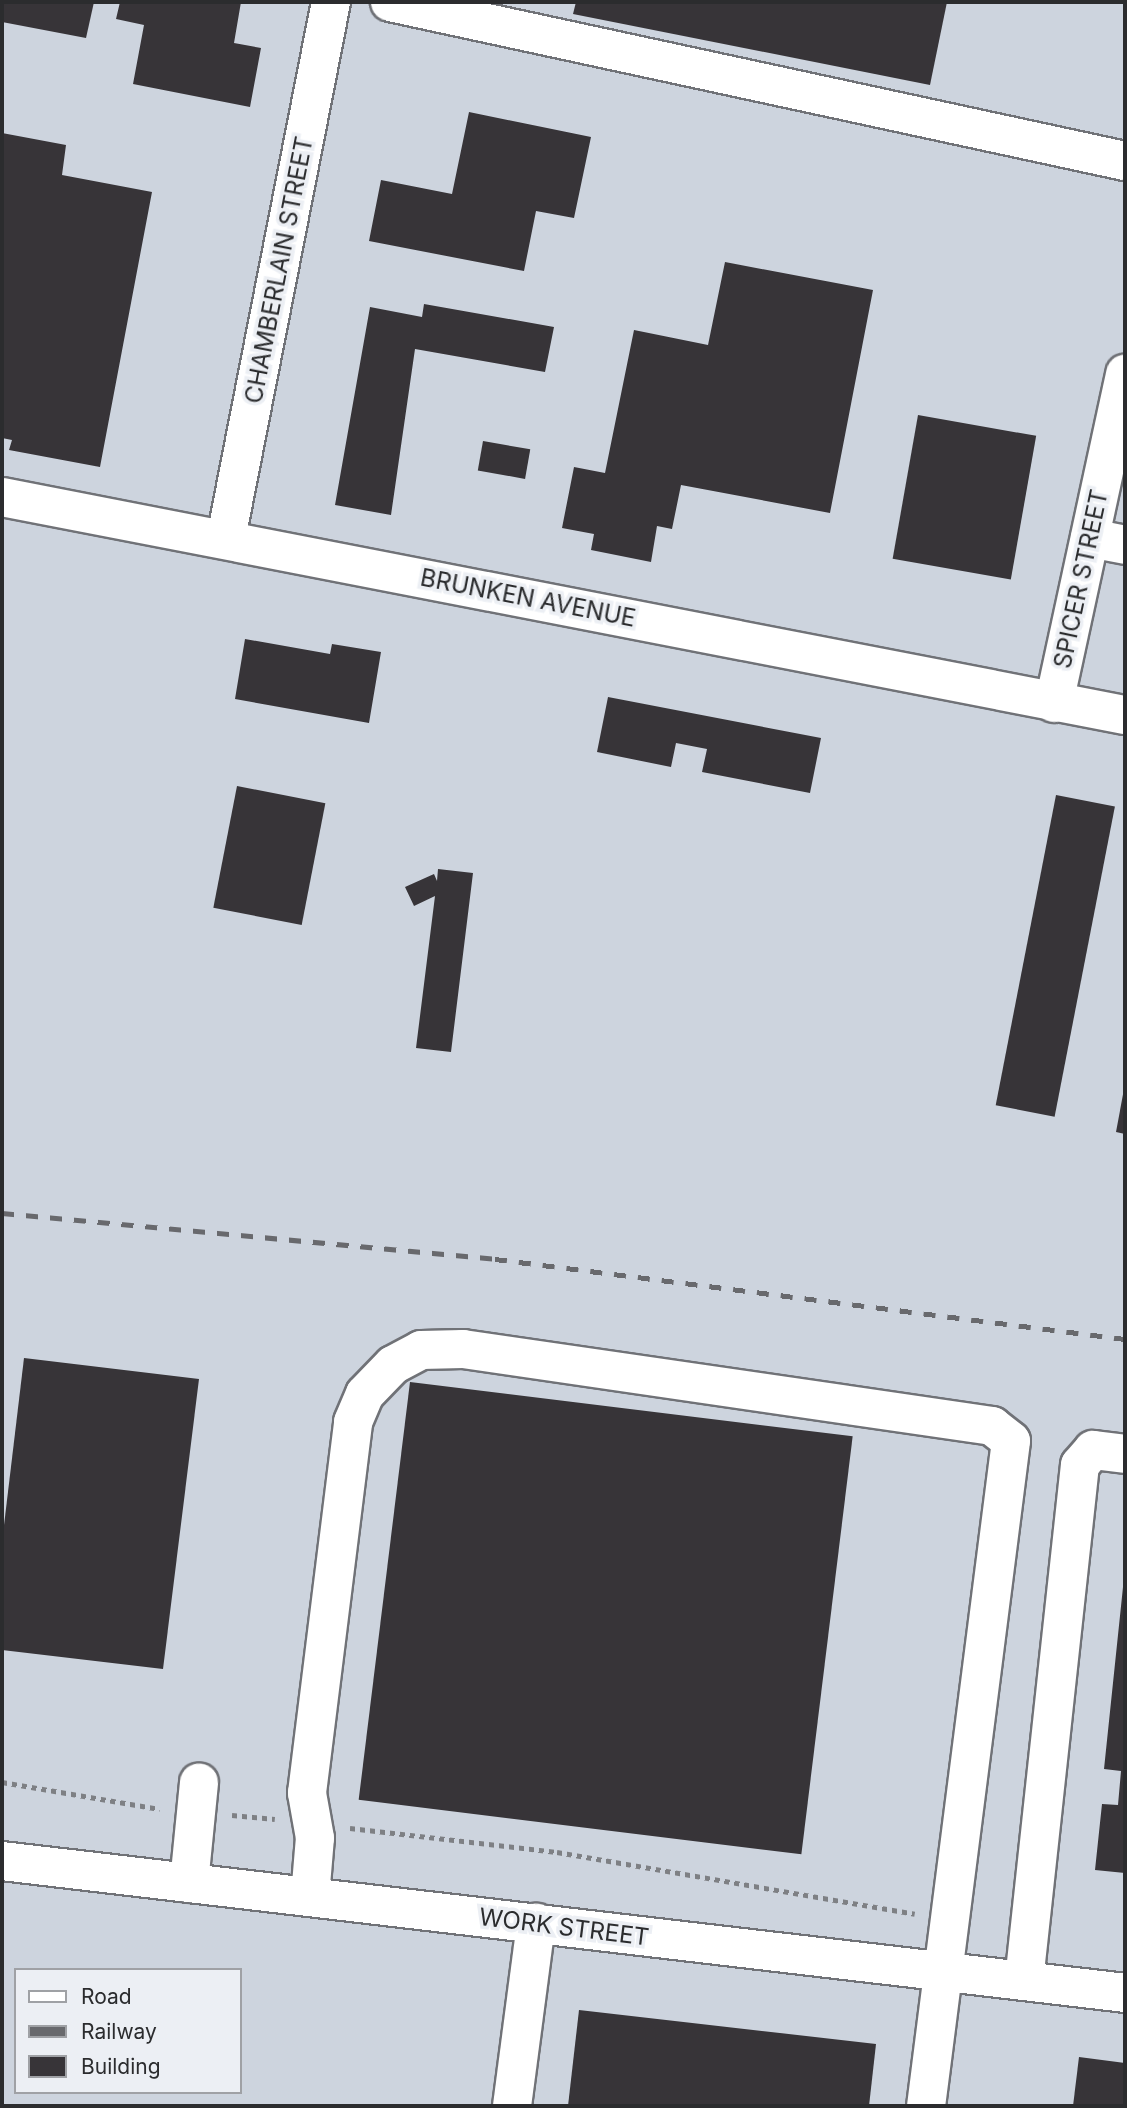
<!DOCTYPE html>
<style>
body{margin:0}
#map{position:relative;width:1127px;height:2108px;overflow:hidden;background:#dee1e7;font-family:Inter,sans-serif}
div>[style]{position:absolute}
.built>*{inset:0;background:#cdd4de}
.building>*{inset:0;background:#373438;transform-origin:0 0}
.path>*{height:4.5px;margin-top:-2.25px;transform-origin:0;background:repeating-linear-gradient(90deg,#7e8084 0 5px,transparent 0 10px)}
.roads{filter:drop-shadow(2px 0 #707277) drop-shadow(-2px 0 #707277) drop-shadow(0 2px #707277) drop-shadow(0 -2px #707277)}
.minor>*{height:38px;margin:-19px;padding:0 19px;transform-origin:19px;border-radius:19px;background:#fff}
.rail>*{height:5px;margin-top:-2.5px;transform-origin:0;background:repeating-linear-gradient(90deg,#68696d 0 12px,transparent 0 24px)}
span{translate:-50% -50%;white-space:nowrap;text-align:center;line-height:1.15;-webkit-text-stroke:7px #eceff4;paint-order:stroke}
.street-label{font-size:24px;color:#2b2c2e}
.frame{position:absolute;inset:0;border:4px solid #2b2c2e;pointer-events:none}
.legend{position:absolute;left:14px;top:1968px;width:228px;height:126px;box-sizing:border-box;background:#eceff4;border:2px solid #9fa1a5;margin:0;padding:9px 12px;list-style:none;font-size:21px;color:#2b2c2e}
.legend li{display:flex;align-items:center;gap:14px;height:35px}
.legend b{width:35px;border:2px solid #9fa1a5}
</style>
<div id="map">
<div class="built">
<i style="clip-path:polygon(evenodd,2px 2px,1125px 2px,1125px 2106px,2px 2106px,2px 2px,16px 1970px,240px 1970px,240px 2092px,16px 2092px,16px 1970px)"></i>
</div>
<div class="building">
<i style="clip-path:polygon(2px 2px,94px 2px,86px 38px,2px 22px)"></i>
<i style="clip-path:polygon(120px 2px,241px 2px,234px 43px,261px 48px,250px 107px,133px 84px,144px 25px,116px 19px)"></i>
<i style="clip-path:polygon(576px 2px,947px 2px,930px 85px,573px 14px)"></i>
<i style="clip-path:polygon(469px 112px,591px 137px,574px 218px,536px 211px,524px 271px,369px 241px,381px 180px,452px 194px)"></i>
<i style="clip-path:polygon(2px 133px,66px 145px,62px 175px,152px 192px,100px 467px,9px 450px,12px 440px,2px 438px)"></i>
<i style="clip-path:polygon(725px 262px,873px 290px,830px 513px,681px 485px,672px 529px,657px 526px,651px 562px,591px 550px,594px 534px,562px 528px,574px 467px,605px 473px,634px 330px,708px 345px)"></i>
<i style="clip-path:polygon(424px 304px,554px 327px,545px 372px,415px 349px,391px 515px,335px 505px,370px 307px,422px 317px)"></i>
<i style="left:918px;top:415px;width:120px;height:146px;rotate:10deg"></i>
<i style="left:483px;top:441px;width:48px;height:30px;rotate:10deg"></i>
<i style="clip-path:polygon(245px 639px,330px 654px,332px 644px,381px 652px,369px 723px,235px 699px)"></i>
<i style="clip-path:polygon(608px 697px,821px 738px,810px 793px,702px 772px,707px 749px,676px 743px,671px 767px,597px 752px)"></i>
<i style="left:237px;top:786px;width:90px;height:124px;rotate:11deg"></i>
<i style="left:1056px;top:795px;width:60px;height:316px;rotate:11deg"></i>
<i style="clip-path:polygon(438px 869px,473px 873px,451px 1052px,416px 1048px,435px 896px,414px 906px,405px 887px,434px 874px,437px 881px)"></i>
<i style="clip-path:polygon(1124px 1089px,1125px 1089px,1125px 1134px,1116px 1132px)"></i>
<i style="clip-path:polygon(24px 1358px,199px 1379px,163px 1669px,2px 1650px,2px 1542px)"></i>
<i style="left:410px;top:1382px;width:446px;height:421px;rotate:7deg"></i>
<i style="clip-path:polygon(1123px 1587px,1125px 1587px,1125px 1873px,1095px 1870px,1102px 1804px,1118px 1805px,1121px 1771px,1104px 1769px)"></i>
<i style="clip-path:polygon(579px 2010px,876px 2044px,869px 2106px,568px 2106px)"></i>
<i style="clip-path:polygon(1079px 2057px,1125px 2063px,1125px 2106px,1073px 2106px)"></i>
</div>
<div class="path">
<i style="left:2px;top:1782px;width:160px;rotate:9.7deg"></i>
<i style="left:232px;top:1815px;width:43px;rotate:5.3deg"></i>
<i style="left:350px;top:1828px;width:208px;rotate:6.6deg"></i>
<i style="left:557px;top:1852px;width:363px;rotate:9.8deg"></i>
</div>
<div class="roads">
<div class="minor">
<i style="left:390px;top:2px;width:752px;rotate:12.21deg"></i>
<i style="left:2px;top:497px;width:1144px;rotate:10.99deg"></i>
<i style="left:226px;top:538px;width:546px;rotate:-78.92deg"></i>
<i style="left:1090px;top:538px;width:36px;rotate:11deg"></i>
<i style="left:1054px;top:703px;width:337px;rotate:-77.8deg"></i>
<i style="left:2px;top:1861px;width:1131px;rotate:6.7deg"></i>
<i style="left:189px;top:1883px;width:101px;rotate:-84.3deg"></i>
<i style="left:310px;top:1897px;width:59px;rotate:-85.2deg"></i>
<i style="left:315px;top:1838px;width:46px;rotate:-100.1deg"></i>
<i style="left:307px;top:1793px;width:374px;rotate:-82.9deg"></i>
<i style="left:353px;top:1422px;width:30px;rotate:-67deg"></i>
<i style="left:365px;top:1394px;width:40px;rotate:-46deg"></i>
<i style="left:393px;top:1365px;width:32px;rotate:-28deg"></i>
<i style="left:421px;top:1350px;width:42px;rotate:-1.4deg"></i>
<i style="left:463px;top:1349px;width:535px;rotate:8.28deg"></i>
<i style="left:992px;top:1426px;width:24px;rotate:38deg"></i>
<i style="left:1011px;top:1441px;width:670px;rotate:97.28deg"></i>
<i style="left:1024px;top:1981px;width:519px;rotate:-83.81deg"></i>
<i style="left:1080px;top:1465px;width:20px;rotate:-49deg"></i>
<i style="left:1093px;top:1450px;width:32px;rotate:7deg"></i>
<i style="left:512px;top:2106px;width:185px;rotate:-82.5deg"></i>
</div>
</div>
<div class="rail">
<i style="left:2px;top:1213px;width:495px;rotate:5.3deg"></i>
<i style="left:495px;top:1259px;width:635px;rotate:7.24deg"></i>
</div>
<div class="street-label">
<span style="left:279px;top:270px;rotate:-79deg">CHAMBERLAIN STREET</span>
<span style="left:1081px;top:579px;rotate:-78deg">SPICER STREET</span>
<span style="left:528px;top:598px;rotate:11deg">BRUNKEN AVENUE</span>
<span style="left:564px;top:1927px;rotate:7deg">WORK STREET</span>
</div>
<div class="frame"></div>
<ul class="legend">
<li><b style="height:9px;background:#fff"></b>Road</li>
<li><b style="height:9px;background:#68696d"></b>Railway</li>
<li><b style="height:19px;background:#373438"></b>Building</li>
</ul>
</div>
